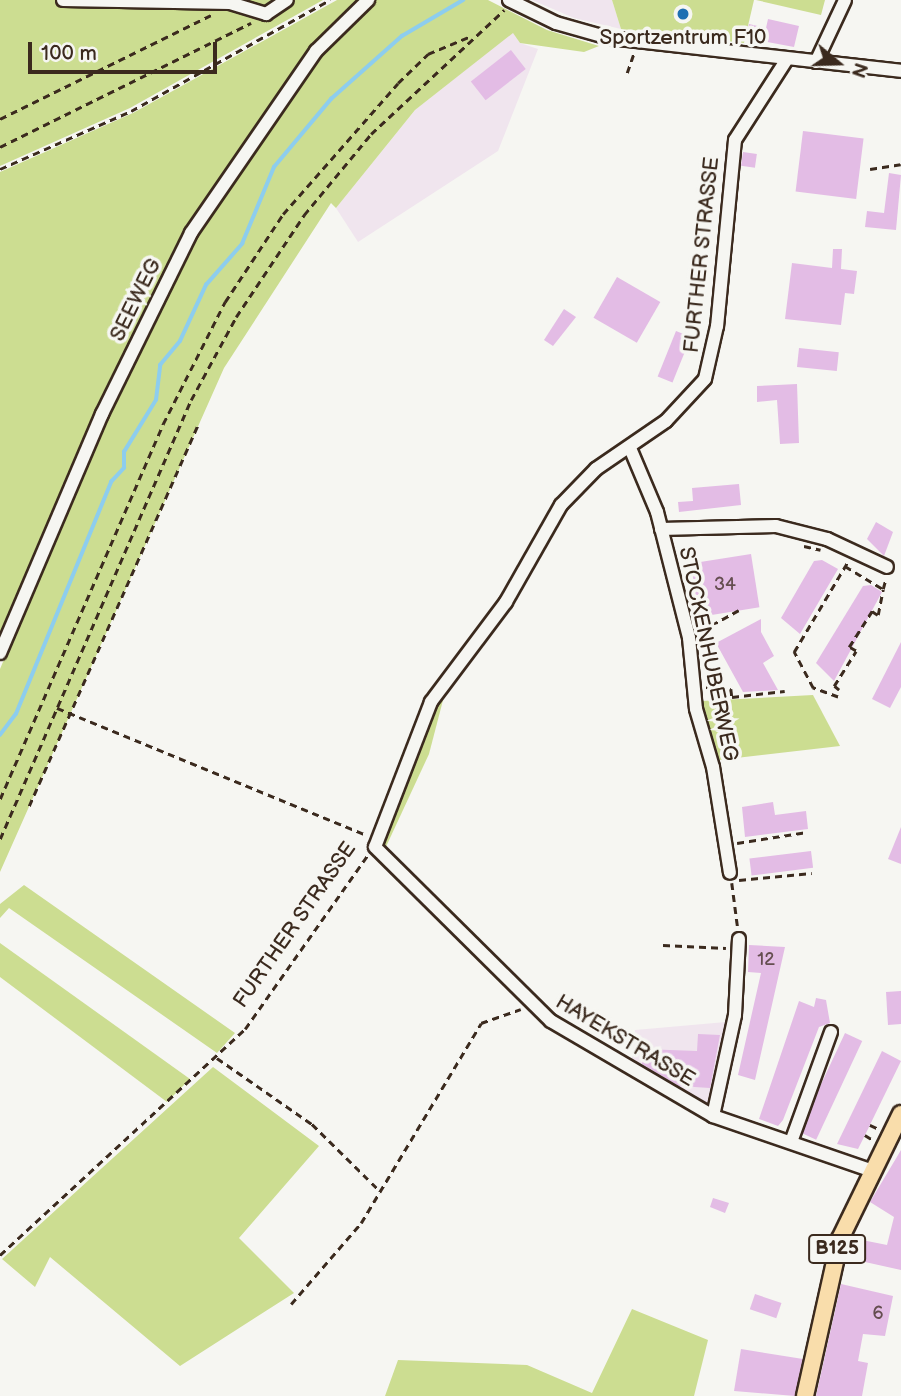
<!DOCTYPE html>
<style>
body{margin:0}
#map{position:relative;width:901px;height:1396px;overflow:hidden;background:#f6f6f2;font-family:"Balsamiq Sans",sans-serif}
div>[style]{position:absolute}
.built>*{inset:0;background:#f0e5ee}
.green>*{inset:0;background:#ccdd91}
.stream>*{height:3.5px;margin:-1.75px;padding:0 1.75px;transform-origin:1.75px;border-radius:1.75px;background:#8dcdee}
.building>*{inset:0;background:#e3bce5;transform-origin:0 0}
.path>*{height:2.5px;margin-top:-1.25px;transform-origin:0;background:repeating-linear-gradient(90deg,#3b2a1e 0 7px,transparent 0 12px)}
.roads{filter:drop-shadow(2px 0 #3b2a1e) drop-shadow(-2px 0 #3b2a1e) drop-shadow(0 2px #3b2a1e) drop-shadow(0 -2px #3b2a1e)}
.minor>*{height:12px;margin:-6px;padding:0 6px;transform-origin:6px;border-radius:6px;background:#f6f6f2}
.major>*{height:16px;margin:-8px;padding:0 8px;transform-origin:8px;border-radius:8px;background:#f9ddab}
.dots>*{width:19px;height:19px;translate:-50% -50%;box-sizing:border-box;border:4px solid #f6f6f2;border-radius:50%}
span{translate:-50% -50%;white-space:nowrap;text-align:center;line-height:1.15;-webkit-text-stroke:7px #f6f6f2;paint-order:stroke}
.number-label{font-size:18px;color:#654e50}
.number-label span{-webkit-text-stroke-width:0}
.shield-label span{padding:2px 5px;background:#f6f6f2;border:2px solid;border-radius:5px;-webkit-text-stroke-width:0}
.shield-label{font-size:19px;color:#3b2a1e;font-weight:700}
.poi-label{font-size:21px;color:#3b2a1e}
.street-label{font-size:21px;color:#3b2a1e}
.north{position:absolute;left:803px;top:28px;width:70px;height:70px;-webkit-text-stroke:5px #f6f6f2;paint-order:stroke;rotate:109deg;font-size:19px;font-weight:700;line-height:28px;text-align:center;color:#3b2a1e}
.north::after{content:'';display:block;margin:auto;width:24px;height:32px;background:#3b2a1e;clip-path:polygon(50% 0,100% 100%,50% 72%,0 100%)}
.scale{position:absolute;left:28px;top:42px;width:189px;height:32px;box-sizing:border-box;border:4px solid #3b2a1e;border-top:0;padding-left:9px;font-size:21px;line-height:24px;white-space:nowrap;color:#3b2a1e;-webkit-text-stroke:5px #f6f6f2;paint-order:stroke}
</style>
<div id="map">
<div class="built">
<i style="clip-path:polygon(532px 0,612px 0,621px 29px,574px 18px)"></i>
<i style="clip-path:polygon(513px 32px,520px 43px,538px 49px,498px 151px,358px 242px,336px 208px,415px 110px)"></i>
<i style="clip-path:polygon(726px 1022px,713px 1101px,706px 1108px,631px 1067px,635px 1030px)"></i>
</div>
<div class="green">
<i style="clip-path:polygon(0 0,323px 0,130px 108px,0 166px)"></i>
<i style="clip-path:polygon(337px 0,359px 0,270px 104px,192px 221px,86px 437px,0 641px,0 172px,133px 113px)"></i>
<i style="clip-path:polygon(376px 0,488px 0,547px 30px,599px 46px,584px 52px,520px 43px,513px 33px,415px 110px,336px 208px,331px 203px,224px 368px,0 872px,0 669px,94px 446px,205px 222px,323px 52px)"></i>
<i style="clip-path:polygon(612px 0,754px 0,744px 43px,621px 29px)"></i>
<i style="clip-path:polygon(756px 0,825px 0,821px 15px)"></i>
<i style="clip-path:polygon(448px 681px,429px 754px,384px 851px,381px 845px)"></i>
<i style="clip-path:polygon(813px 695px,840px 746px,719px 760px,702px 701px)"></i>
<i style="clip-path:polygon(24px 885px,235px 1033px,217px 1053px,9px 908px,0 918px,0 904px)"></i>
<i style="clip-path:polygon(0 943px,190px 1079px,167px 1102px,0 977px)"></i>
<i style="clip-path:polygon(213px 1067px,319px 1146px,239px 1238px,294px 1293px,180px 1366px,50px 1257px,35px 1287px,2px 1259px)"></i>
<i style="clip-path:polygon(632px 1309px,708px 1340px,694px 1396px,385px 1396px,398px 1360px,527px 1365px,592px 1393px)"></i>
</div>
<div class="stream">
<i style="left:0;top:735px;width:26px;rotate:-53deg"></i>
<i style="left:16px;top:714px;width:251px;rotate:-67.7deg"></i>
<i style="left:111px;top:482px;width:19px;rotate:-47deg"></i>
<i style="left:124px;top:468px;width:16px;rotate:-90deg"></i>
<i style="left:124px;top:452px;width:61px;rotate:-58.4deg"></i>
<i style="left:156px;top:400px;width:35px;rotate:-83deg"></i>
<i style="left:160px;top:365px;width:31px;rotate:-50deg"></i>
<i style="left:180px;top:341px;width:62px;rotate:-65.1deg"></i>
<i style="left:206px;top:285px;width:55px;rotate:-48.7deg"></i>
<i style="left:242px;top:244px;width:83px;rotate:-67.4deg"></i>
<i style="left:274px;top:167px;width:89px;rotate:-50deg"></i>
<i style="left:331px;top:99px;width:95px;rotate:-41.6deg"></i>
<i style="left:402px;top:36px;width:71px;rotate:-30.5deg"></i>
</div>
<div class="building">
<i style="clip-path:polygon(768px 19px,799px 26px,794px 47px,746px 38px,749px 24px,766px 28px)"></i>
<i style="left:511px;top:50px;width:24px;height:51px;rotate:52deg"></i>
<i style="left:803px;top:131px;width:61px;height:61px;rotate:7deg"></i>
<i style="left:743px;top:152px;width:14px;height:14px;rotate:8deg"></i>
<i style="clip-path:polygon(889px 173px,901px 175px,896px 230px,865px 227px,867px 211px,884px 213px)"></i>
<i style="clip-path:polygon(833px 249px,842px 249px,841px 269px,857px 271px,854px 294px,845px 293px,841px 325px,785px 319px,792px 263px,832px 268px)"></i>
<i style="left:617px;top:277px;width:50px;height:47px;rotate:30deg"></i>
<i style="clip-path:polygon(564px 309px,576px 317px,553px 346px,544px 340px)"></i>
<i style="left:676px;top:331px;width:16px;height:49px;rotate:22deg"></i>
<i style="left:799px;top:348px;width:40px;height:19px;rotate:6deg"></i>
<i style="clip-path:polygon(797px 384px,799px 443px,780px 444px,777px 400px,757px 402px,757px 386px)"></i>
<i style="clip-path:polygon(739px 484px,741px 505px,679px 512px,678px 502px,693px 501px,692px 488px)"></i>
<i style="clip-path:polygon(876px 522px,893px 532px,884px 556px,867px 539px)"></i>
<i style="left:751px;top:554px;width:54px;height:61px;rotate:81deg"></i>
<i style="clip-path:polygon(822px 560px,838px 569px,800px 634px,781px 618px,814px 561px)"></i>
<i style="clip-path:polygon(871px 585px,882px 592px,834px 681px,816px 663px,863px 586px)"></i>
<i style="clip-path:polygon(761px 619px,761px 632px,774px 656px,763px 663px,778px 690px,743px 692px,716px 643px)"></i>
<i style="clip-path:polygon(901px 642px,901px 687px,890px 708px,872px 699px)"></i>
<i style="clip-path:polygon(773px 802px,775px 815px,806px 811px,808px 829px,745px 837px,742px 807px)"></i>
<i style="clip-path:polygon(901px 827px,901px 864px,888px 859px)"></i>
<i style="left:811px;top:851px;width:17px;height:62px;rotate:83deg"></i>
<i style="clip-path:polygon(749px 945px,785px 947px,755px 1080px,738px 1075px,761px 973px,748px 972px)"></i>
<i style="clip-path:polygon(901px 991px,901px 1024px,888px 1025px,886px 992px)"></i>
<i style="clip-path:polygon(816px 998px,826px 1000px,830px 1023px,819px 1027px,783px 1120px,778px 1126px,759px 1119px,799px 1001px,814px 1007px)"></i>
<i style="left:845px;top:1033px;width:19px;height:109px;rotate:25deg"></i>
<i style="clip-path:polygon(698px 1034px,720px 1035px,710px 1088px,679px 1086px,642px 1064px,643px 1049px,697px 1051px)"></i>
<i style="clip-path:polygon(882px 1051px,901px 1061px,867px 1131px,858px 1149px,837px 1144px)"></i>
<i style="clip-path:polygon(901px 1150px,901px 1270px,847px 1258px,852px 1238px,887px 1245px,894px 1217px,870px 1202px)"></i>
<i style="clip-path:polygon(713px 1198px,729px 1203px,725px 1213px,710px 1207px)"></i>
<i style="clip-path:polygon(841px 1284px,893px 1296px,885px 1336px,863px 1334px,858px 1361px,868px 1363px,862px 1396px,816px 1396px)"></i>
<i style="left:755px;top:1294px;width:28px;height:16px;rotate:19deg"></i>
<i style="clip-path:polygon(741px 1349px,803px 1359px,795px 1396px,734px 1391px)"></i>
</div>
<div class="path">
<i style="left:627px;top:73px;width:21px;rotate:-71deg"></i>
<i style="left:0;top:119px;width:235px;rotate:-26.2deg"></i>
<i style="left:0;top:147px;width:280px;rotate:-26.3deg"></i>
<i style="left:0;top:169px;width:143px;rotate:-23.9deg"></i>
<i style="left:131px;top:111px;width:228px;rotate:-29.2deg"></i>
<i style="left:870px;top:169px;width:31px;rotate:-9deg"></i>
<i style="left:804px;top:546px;width:17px;rotate:13deg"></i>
<i style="left:845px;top:566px;width:44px;rotate:31.2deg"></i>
<i style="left:883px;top:589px;width:11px;rotate:-75deg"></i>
<i style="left:701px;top:631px;width:43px;rotate:-28.9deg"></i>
<i style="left:706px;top:687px;width:25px;rotate:5deg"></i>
<i style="left:731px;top:689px;width:8px;rotate:83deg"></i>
<i style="left:732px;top:697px;width:53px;rotate:-6.5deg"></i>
<i style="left:839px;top:690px;width:6px;rotate:-141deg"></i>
<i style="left:834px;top:686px;width:41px;rotate:-57.8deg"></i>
<i style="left:856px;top:651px;width:8px;rotate:-150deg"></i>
<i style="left:849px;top:647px;width:43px;rotate:-57.4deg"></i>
<i style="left:872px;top:611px;width:7px;rotate:34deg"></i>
<i style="left:878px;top:615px;width:26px;rotate:-79deg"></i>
<i style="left:838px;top:697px;width:27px;rotate:-160deg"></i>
<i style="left:813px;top:688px;width:41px;rotate:-117.8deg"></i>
<i style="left:794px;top:652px;width:104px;rotate:-59.2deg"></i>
<i style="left:57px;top:708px;width:335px;rotate:22.3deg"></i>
<i style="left:0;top:799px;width:409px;rotate:-66.5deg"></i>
<i style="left:163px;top:424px;width:137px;rotate:-63.1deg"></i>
<i style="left:225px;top:302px;width:105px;rotate:-56.6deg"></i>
<i style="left:283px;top:214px;width:174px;rotate:-48.7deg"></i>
<i style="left:398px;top:83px;width:42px;rotate:-44deg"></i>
<i style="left:428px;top:54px;width:47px;rotate:-22.7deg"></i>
<i style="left:29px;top:806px;width:418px;rotate:-66.1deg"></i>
<i style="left:0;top:839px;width:479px;rotate:-66.5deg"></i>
<i style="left:191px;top:400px;width:94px;rotate:-61.5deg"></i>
<i style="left:236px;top:317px;width:123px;rotate:-56.3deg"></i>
<i style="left:304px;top:215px;width:105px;rotate:-50.4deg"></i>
<i style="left:371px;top:134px;width:182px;rotate:-43deg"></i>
<i style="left:737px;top:843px;width:71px;rotate:-8.9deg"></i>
<i style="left:739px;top:880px;width:73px;rotate:-5.5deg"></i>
<i style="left:732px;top:883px;width:46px;rotate:82.6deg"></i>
<i style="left:663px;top:945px;width:63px;rotate:2.7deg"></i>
<i style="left:217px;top:1058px;width:116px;rotate:34.8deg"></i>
<i style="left:312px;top:1124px;width:97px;rotate:44.6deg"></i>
<i style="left:870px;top:1125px;width:10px;rotate:24deg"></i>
<i style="left:865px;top:1135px;width:9px;rotate:32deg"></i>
<i style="left:0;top:1255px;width:333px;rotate:-42.7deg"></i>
<i style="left:245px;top:1029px;width:212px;rotate:-54.8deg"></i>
<i style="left:291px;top:1304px;width:107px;rotate:-49.2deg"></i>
<i style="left:361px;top:1223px;width:233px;rotate:-59deg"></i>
<i style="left:481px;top:1023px;width:42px;rotate:-19.3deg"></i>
</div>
<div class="roads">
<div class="minor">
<i style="left:63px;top:0;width:167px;rotate:1deg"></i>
<i style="left:230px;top:3px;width:38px;rotate:17deg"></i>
<i style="left:266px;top:14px;width:25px;rotate:-34deg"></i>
<i style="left:509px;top:0;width:52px;rotate:26.1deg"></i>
<i style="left:556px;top:23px;width:55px;rotate:15.8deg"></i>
<i style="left:609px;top:38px;width:294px;rotate:6.4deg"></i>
<i style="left:787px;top:59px;width:96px;rotate:122.7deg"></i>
<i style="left:735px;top:140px;width:187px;rotate:95.5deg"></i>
<i style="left:717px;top:326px;width:54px;rotate:102.8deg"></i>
<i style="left:705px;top:379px;width:57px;rotate:132.9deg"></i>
<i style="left:666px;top:421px;width:85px;rotate:145.6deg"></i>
<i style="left:596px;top:469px;width:50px;rotate:134.2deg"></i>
<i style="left:561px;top:505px;width:112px;rotate:119.6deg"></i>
<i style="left:506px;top:602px;width:125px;rotate:126.9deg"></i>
<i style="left:431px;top:702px;width:155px;rotate:111.1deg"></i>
<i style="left:375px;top:847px;width:247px;rotate:44.7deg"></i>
<i style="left:551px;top:1021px;width:188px;rotate:30.4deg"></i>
<i style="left:713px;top:1116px;width:166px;rotate:19deg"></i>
<i style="left:816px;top:62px;width:68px;rotate:-64.9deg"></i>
<i style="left:630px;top:448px;width:69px;rotate:67.1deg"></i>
<i style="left:657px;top:512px;width:130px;rotate:75.7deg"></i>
<i style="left:689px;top:638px;width:71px;rotate:84.4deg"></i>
<i style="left:696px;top:709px;width:60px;rotate:73.7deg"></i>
<i style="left:713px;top:767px;width:107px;rotate:80.9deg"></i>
<i style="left:661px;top:529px;width:115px;rotate:-1.5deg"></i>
<i style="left:776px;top:526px;width:53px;rotate:14.3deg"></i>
<i style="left:827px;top:539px;width:66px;rotate:25deg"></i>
<i style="left:0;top:653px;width:260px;rotate:-66.9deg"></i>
<i style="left:102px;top:414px;width:202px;rotate:-63.8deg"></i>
<i style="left:191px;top:233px;width:221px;rotate:-55.5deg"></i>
<i style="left:316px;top:51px;width:73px;rotate:-44.4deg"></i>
<i style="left:713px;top:1116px;width:103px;rotate:-77.7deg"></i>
<i style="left:735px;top:1015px;width:76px;rotate:-87deg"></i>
<i style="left:791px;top:1142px;width:117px;rotate:-70deg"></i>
</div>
<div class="major">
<i style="left:805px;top:1396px;width:161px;rotate:-77.4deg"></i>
<i style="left:840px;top:1239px;width:139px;rotate:-64deg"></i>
</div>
</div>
<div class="dots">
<i style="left:683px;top:14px;background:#1f6fb2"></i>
</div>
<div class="number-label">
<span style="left:725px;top:585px">34</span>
<span style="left:766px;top:960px">12</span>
<span style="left:878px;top:1314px">6</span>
</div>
<div class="shield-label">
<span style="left:837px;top:1249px">B125</span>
</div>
<div class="poi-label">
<span style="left:683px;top:38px">Sportzentrum F10</span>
</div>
<div class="street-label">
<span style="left:702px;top:255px;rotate:-84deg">FURTHER STRASSE</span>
<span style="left:136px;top:300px;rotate:-64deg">SEEWEG</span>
<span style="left:708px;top:654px;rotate:78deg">STOCKENHUBERWEG</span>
<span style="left:295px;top:925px;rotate:-55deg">FURTHER STRASSE</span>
<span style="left:625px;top:1041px;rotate:31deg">HAYEKSTRASSE</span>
</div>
<div class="north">N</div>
<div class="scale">100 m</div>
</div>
